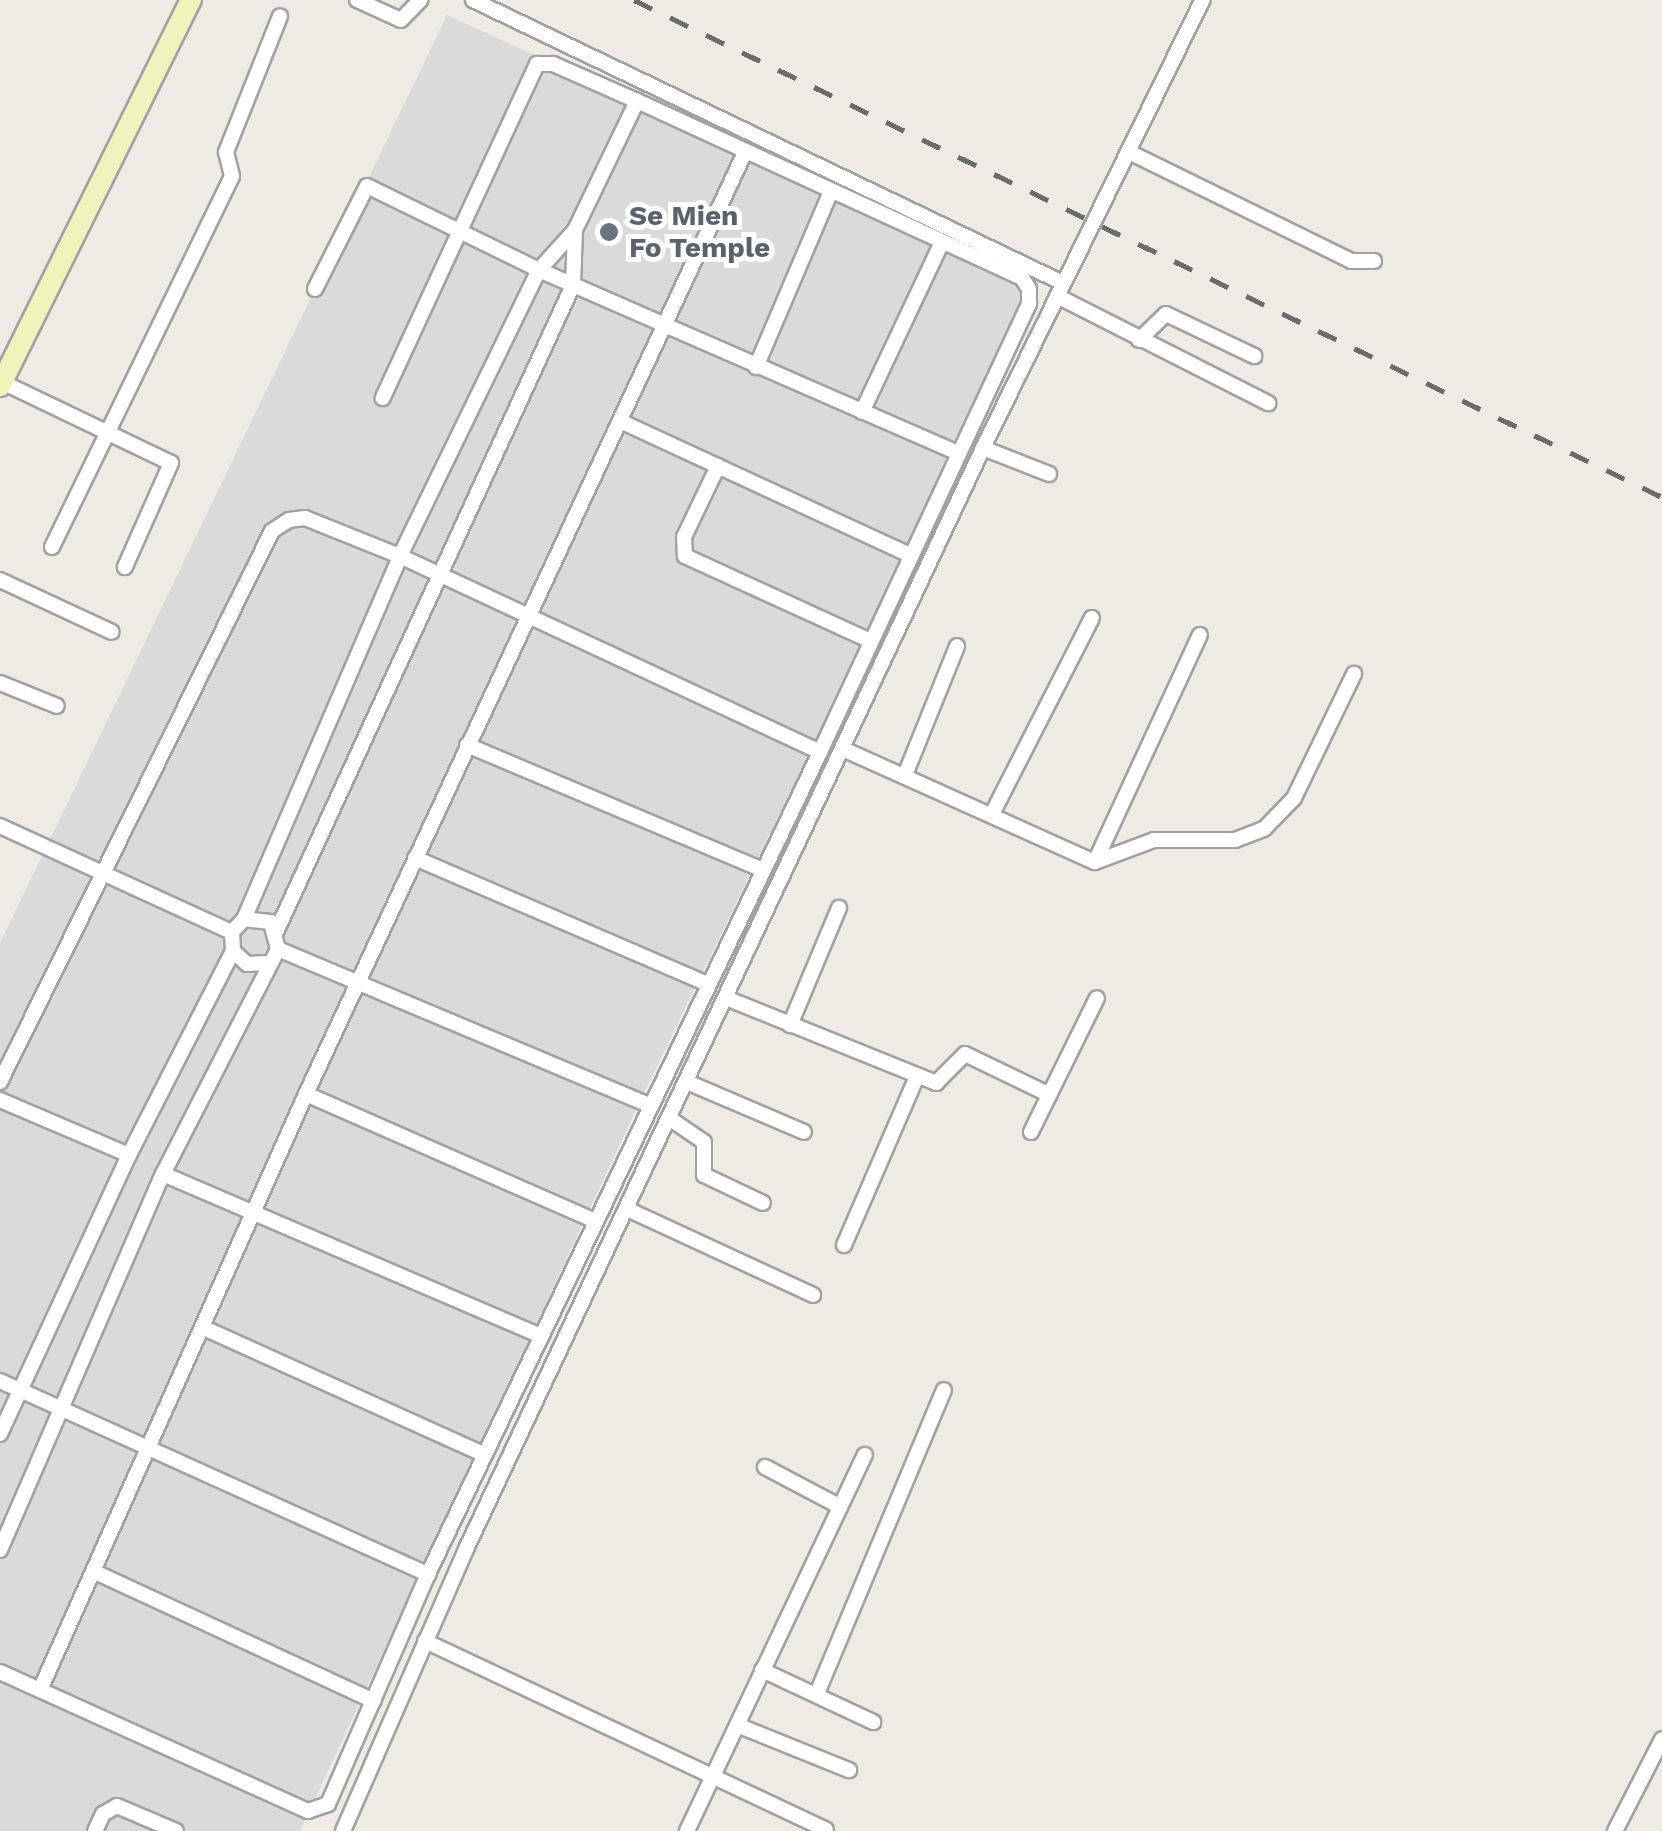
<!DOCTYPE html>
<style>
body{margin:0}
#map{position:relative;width:1662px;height:1831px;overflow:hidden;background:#edebe4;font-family:"Work Sans",sans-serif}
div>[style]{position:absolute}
.residential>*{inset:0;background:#dbdada}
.roads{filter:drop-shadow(2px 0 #a1a1a1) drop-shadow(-2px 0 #a1a1a1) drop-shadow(0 2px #a1a1a1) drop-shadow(0 -2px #a1a1a1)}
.minor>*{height:14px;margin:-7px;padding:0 7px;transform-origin:7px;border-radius:7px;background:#fff}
.secondary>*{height:20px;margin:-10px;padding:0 10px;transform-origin:10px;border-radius:10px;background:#eff3bc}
.rail>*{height:5px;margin-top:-2.5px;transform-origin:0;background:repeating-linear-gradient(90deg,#6b6b6b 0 20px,transparent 0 40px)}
.dots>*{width:28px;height:28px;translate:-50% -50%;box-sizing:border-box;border:5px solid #fff;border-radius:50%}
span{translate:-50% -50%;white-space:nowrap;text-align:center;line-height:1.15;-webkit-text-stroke:10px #fff;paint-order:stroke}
.worship-label{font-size:28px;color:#5b616d;font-weight:700}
.left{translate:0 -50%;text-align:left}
</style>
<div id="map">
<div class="residential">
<i style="clip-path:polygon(447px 15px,930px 236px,1043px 273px,641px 1099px,300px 1831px,0 1831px,0 943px)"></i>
</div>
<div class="roads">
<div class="minor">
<i style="left:357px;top:0;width:48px;rotate:24.4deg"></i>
<i style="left:401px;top:20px;width:28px;rotate:-46deg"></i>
<i style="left:473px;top:0;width:654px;rotate:25.63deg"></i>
<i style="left:1131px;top:153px;width:245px;rotate:26.1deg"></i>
<i style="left:1351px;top:261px;width:23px"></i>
<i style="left:315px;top:289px;width:115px;rotate:-63.2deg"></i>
<i style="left:367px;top:186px;width:191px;rotate:26deg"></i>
<i style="left:539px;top:270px;width:457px;rotate:23.6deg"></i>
<i style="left:1057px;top:296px;width:237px;rotate:26.9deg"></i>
<i style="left:1139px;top:340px;width:37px;rotate:-44deg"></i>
<i style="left:1166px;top:314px;width:98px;rotate:25.5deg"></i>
<i style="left:756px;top:367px;width:191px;rotate:-66.9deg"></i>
<i style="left:2px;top:382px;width:187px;rotate:25.6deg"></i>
<i style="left:171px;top:463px;width:114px;rotate:113.9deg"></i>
<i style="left:862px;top:412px;width:186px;rotate:-64.8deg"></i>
<i style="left:620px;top:421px;width:319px;rotate:24.8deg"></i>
<i style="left:983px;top:448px;width:71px;rotate:21.5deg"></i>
<i style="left:718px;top:466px;width:79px;rotate:115.6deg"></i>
<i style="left:684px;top:537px;width:19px;rotate:87deg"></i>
<i style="left:685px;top:556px;width:205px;rotate:24.6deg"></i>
<i style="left:52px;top:547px;width:412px;rotate:-64.1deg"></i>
<i style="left:232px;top:176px;width:25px;rotate:-104deg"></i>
<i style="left:226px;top:152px;width:146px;rotate:-68.3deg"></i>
<i style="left:0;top:580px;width:123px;rotate:24.9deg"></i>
<i style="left:0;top:683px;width:61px;rotate:22deg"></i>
<i style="left:467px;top:745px;width:321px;rotate:22.9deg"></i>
<i style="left:843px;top:749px;width:276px;rotate:24.2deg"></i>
<i style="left:1095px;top:862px;width:63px;rotate:-20.4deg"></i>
<i style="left:1154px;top:840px;width:81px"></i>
<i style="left:1235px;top:840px;width:31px;rotate:-21deg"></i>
<i style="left:1264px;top:829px;width:43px;rotate:-45.9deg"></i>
<i style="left:1294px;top:798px;width:138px;rotate:-64.2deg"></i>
<i style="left:905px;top:775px;width:139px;rotate:-68deg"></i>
<i style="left:992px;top:814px;width:220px;rotate:-63deg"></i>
<i style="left:0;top:826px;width:255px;rotate:24.6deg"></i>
<i style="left:415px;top:858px;width:319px;rotate:23.3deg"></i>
<i style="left:1095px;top:862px;width:250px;rotate:-65.2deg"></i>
<i style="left:244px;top:919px;width:395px;rotate:-66.7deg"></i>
<i style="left:400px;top:556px;width:318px;rotate:-64.1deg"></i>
<i style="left:539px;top:270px;width:54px;rotate:-48deg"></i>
<i style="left:575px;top:230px;width:143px;rotate:-64.3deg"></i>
<i style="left:277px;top:930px;width:710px;rotate:-65.35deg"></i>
<i style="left:573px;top:285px;width:55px;rotate:-87.9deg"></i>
<i style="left:278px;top:949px;width:405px;rotate:22.8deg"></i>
<i style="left:726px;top:998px;width:227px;rotate:22deg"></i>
<i style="left:936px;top:1083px;width:41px;rotate:-45deg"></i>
<i style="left:965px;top:1054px;width:94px;rotate:25.8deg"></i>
<i style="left:790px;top:1025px;width:127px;rotate:-67.3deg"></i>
<i style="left:0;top:1082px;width:614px;rotate:-63.73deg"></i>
<i style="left:272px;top:531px;width:20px;rotate:-33deg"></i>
<i style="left:289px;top:520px;width:16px;rotate:-7deg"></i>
<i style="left:305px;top:518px;width:102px;rotate:21.8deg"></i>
<i style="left:400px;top:556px;width:463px;rotate:25deg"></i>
<i style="left:687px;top:1082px;width:127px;rotate:23.1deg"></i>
<i style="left:306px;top:1094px;width:317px;rotate:23.7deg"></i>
<i style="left:0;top:1100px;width:140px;rotate:23.1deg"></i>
<i style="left:669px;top:1118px;width:42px;rotate:34.4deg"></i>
<i style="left:704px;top:1142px;width:33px;rotate:90deg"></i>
<i style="left:704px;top:1175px;width:65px;rotate:25.4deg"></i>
<i style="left:1031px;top:1132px;width:149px;rotate:-63.8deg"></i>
<i style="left:163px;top:1174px;width:411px;rotate:23.2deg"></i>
<i style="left:627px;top:1209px;width:205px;rotate:24.8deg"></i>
<i style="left:844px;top:1245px;width:184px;rotate:-66.6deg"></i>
<i style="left:204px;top:1328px;width:308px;rotate:24.3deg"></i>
<i style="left:0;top:1381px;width:470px;rotate:24.3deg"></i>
<i style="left:0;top:1434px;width:307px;rotate:-65.2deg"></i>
<i style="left:129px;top:1155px;width:229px;rotate:-63deg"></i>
<i style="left:765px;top:1467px;width:84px;rotate:27.8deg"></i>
<i style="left:0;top:1550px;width:410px;rotate:-66.6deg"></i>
<i style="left:163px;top:1174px;width:253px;rotate:-62.9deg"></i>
<i style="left:278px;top:949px;width:28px;rotate:-105deg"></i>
<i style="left:271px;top:922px;width:27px;rotate:-174deg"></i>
<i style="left:244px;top:919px;width:18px;rotate:133deg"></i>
<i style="left:232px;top:932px;width:19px;rotate:87deg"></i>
<i style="left:233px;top:951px;width:19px;rotate:43deg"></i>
<i style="left:247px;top:964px;width:19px;rotate:-3deg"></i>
<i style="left:95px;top:1572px;width:307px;rotate:24.8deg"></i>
<i style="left:425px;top:1641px;width:443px;rotate:25.2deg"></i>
<i style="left:762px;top:1670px;width:123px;rotate:25.1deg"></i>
<i style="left:0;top:1672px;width:338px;rotate:24.3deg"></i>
<i style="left:308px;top:1811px;width:21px;rotate:-19deg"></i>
<i style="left:328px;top:1804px;width:251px;rotate:-66.5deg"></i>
<i style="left:428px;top:1574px;width:911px;rotate:-64.5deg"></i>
<i style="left:820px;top:752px;width:495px;rotate:-65deg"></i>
<i style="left:1029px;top:303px;width:14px;rotate:-90deg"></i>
<i style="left:1029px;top:289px;width:13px;rotate:-122deg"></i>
<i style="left:1022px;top:278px;width:424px;rotate:-155.3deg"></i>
<i style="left:637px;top:101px;width:92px;rotate:-156.2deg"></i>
<i style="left:553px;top:64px;width:16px;rotate:180deg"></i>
<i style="left:537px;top:64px;width:368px;rotate:114.8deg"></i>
<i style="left:40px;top:1690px;width:653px;rotate:-65.95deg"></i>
<i style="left:306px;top:1094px;width:1039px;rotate:-65.01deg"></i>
<i style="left:818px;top:1691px;width:326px;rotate:-67.3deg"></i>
<i style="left:737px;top:1725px;width:121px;rotate:21.9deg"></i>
<i style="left:95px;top:1831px;width:19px;rotate:-65deg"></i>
<i style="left:103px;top:1814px;width:16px;rotate:-30deg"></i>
<i style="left:117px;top:1806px;width:64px;rotate:23deg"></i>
<i style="left:343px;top:1831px;width:310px;rotate:-66.4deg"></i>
<i style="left:467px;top:1547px;width:1214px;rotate:-64.85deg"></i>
<i style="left:983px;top:448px;width:499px;rotate:-63.9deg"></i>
<i style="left:687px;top:1831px;width:416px;rotate:-64.7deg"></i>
<i style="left:1615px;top:1831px;width:103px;rotate:-62.9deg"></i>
</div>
<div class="secondary">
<i style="left:0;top:386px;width:431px;rotate:-63.7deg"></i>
</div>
</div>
<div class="rail">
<i style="left:634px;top:0;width:1142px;rotate:25.8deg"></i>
</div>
<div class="dots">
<i style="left:609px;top:232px;background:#6b7280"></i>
</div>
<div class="worship-label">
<span class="left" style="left:629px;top:232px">Se Mien<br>Fo Temple</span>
</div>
</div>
